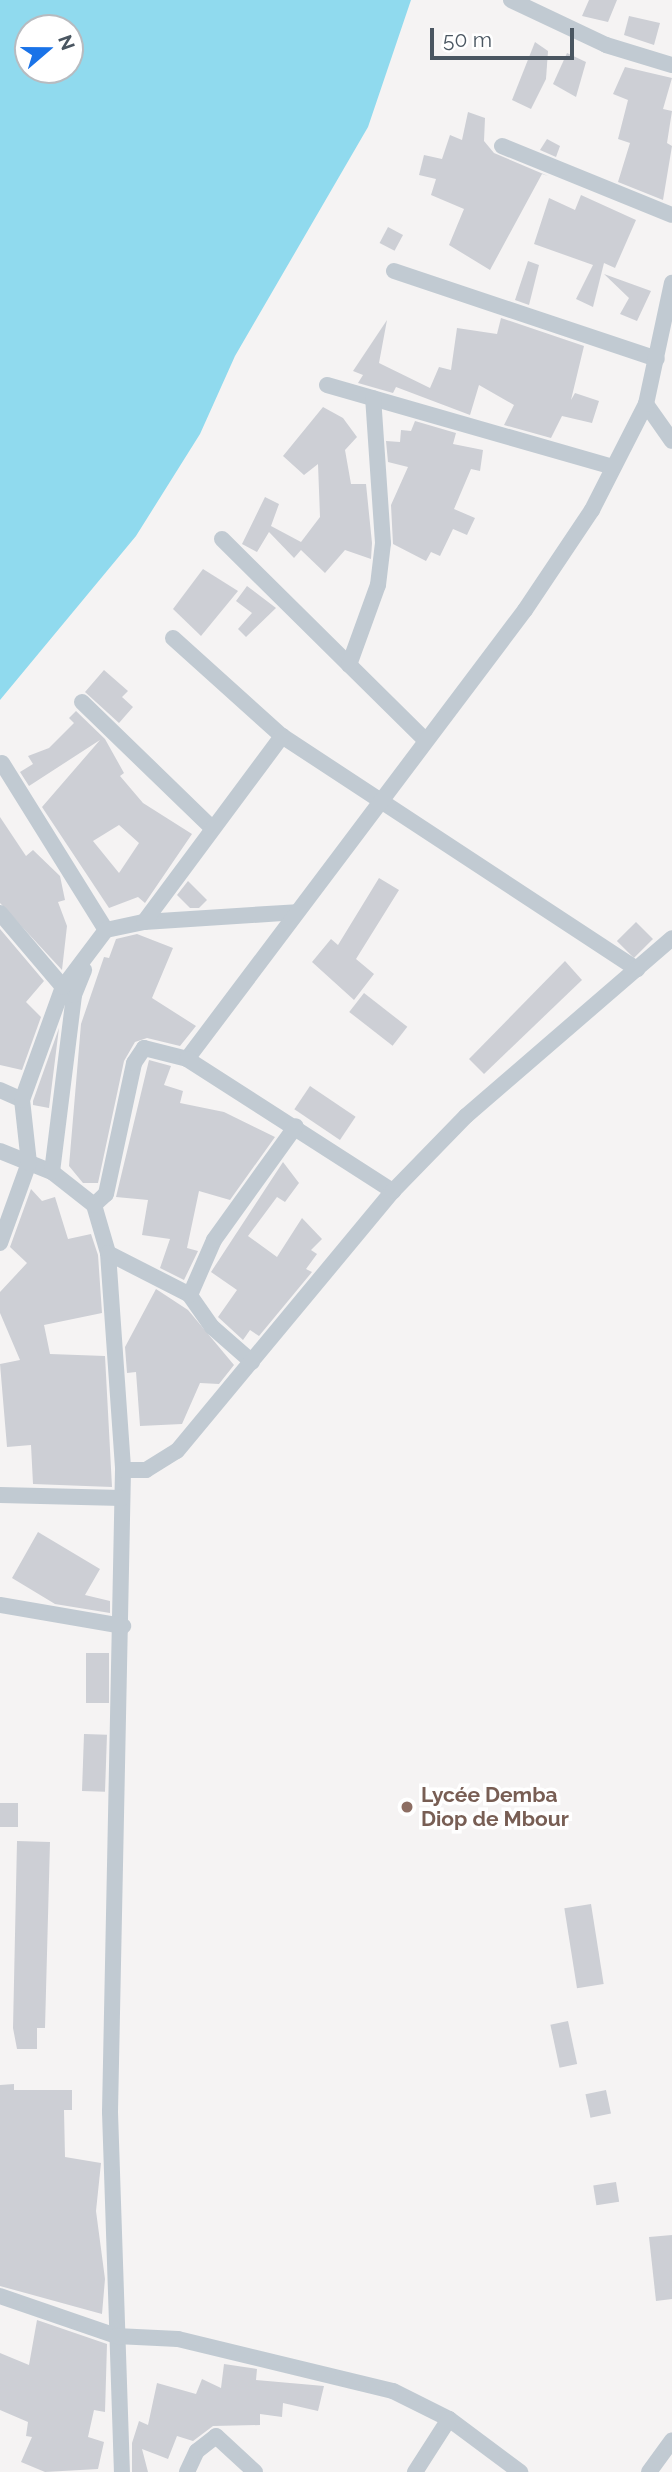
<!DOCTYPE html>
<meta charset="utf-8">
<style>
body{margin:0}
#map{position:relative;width:672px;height:2472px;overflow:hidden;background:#f5f3f3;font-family:Raleway,sans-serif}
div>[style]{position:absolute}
.water>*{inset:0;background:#90daee}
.building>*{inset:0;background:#cdcfd5;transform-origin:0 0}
.minor>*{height:16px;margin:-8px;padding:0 8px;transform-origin:8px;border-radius:8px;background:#c1cad2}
.dots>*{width:19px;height:19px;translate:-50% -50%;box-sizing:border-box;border:4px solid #fff;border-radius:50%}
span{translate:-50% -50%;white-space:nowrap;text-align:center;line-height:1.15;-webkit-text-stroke:7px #fff;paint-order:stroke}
.education-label{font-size:21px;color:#785e54;font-weight:700}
.left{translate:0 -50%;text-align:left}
.north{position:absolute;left:14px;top:14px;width:70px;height:70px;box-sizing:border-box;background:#fff;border:2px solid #b7bbc0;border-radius:50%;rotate:70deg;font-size:19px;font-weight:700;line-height:28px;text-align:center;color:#4a5661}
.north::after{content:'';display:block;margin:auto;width:24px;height:32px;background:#1a73e8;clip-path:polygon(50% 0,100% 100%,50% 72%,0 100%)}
.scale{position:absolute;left:430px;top:28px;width:144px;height:32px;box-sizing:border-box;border:4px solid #4a5661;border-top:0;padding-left:9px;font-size:21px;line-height:24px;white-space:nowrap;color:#4a5661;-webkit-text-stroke:5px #fff;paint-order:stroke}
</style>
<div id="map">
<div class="water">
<i style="clip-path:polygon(evenodd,0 0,411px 0,368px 127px,235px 356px,200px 434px,136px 536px,0 700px,0 0,28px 28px,70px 28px,70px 70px,28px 70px,28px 28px)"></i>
</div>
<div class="building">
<i style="clip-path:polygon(589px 0,617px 0,608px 22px,582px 16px)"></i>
<i style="clip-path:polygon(629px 16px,660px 23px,654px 45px,624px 35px)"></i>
<i style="clip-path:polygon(535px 42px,548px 51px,546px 79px,531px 109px,512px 100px)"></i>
<i style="clip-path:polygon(567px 53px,586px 62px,576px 97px,553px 84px)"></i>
<i style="clip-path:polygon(625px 67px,672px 78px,663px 109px,672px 111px,667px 143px,672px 146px,663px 200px,618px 182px,630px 143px,618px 139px,628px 100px,613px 94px)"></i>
<i style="clip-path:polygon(468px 112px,485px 118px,484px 141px,494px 153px,548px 176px,542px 174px,490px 270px,449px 245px,464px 209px,431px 195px,436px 179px,419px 175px,424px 155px,442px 159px,450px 135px,462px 140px)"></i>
<i style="clip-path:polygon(547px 139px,560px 146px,556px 157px,540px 150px)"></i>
<i style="clip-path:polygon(581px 195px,636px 220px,615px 268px,604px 263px,593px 307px,576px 299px,593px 265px,534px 244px,549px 198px,575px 210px)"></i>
<i style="left:388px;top:227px;width:17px;height:18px;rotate:28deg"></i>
<i style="clip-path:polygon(528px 261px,539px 265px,529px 305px,515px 300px)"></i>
<i style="clip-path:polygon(604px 274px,651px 291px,637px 321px,620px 314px,629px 298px)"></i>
<i style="clip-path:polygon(501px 318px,584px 346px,571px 400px,575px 393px,599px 401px,592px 423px,562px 416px,551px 438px,504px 425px,514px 405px,479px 385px,470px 415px,396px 387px,393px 393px,358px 383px,363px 375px,353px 371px,387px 320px,379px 363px,430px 388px,439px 367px,451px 370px,457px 328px,497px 334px)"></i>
<i style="clip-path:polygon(323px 407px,343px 418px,357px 437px,345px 450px,351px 484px,366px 484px,372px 543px,371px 559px,345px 550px,325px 573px,301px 550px,294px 558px,269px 532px,257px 552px,242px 544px,265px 497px,279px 504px,271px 526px,301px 542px,320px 517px,318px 464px,304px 475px,283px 456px)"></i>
<i style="clip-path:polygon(415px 421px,456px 433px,453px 444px,483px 450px,480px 471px,471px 469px,454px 509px,475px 518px,467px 535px,453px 529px,440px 556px,431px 552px,426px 561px,393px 544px,391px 505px,408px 467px,388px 462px,386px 441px,400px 442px,401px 430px,411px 431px)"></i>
<i style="clip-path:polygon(203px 569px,238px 591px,201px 636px,173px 609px)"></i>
<i style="clip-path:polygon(247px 586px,276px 608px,246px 637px,238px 629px,252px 613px,236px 601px)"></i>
<i style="clip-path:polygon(104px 670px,128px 691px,122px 697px,133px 707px,119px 723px,85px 692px)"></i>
<i style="clip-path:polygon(evenodd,76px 711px,105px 739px,124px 773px,120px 776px,143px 803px,192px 834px,145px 903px,138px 897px,109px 908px,42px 807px,100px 740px,29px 786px,20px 772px,33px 764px,28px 756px,49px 748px,74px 723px,69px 718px,76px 711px,119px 825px,139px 843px,119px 873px,93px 841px,119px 825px)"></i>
<i style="clip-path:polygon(0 817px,26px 856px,33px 850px,60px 876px,65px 900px,58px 902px,67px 926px,62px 970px,0 903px)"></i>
<i style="clip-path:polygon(379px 878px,399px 890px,356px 959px,374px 974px,354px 1000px,312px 962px,331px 939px,338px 945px)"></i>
<i style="clip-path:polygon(188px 881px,207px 900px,199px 908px,190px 908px,177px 895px)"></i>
<i style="left:636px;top:922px;width:24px;height:27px;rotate:45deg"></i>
<i style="clip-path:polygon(0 929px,44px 981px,26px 1002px,41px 1017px,22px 1070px,0 1065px)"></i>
<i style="clip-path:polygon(137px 934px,173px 948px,152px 998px,196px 1026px,180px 1046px,147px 1038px,135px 1042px,124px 1061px,98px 1183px,83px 1183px,69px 1166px,81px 1024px,104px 957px,109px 958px,116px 939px)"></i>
<i style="clip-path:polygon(565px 961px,582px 980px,484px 1074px,469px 1059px)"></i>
<i style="left:364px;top:993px;width:55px;height:24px;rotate:38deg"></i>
<i style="clip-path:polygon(59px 1028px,49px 1108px,33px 1105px,33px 1101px)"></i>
<i style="clip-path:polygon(149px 1060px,171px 1066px,164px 1085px,183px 1091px,180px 1103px,224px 1112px,275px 1137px,230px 1200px,199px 1191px,187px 1248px,198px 1251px,184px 1280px,160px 1268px,170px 1239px,142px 1235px,148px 1200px,116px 1197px)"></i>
<i style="left:310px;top:1086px;width:55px;height:28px;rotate:34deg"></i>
<i style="clip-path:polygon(283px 1162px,299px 1183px,285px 1202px,277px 1197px,248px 1236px,277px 1257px,302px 1218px,322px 1239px,311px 1250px,317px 1254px,306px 1269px,312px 1272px,259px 1336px,250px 1330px,243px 1340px,218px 1317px,237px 1290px,211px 1272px)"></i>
<i style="clip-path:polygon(31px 1189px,42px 1201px,55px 1197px,68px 1239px,91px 1234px,98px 1255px,102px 1313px,44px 1325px,50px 1354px,105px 1356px,112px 1487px,33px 1484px,31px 1445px,7px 1447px,0 1364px,20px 1360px,0 1313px,0 1292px,27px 1263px,10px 1247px)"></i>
<i style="clip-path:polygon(156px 1289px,188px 1310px,234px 1365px,219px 1384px,200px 1383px,182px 1424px,140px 1426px,136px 1372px,127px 1373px,125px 1347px)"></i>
<i style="clip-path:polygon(38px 1532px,100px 1569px,85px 1595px,110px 1601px,110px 1613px,55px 1604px,12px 1578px)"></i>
<i style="left:86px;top:1653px;width:23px;height:50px"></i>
<i style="left:84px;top:1734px;width:23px;height:57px;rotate:2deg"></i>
<i style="left:0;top:1803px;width:18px;height:24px"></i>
<i style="clip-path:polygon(17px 1841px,50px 1842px,45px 2028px,37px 2028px,37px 2049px,17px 2049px,13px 2028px)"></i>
<i style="left:591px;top:1904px;width:81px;height:27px;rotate:81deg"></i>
<i style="left:568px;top:2021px;width:44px;height:18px;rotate:78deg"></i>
<i style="clip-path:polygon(14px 2084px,14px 2090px,72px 2090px,72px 2110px,64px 2110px,65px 2157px,101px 2163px,96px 2211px,105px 2279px,102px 2314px,0 2286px,0 2085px)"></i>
<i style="left:606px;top:2090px;width:24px;height:21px;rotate:78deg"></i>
<i style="left:616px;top:2182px;width:20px;height:23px;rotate:81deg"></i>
<i style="clip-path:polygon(672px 2235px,672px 2299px,656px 2301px,649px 2237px)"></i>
<i style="clip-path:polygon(37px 2320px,107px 2344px,105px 2412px,94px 2410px,88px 2437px,104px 2442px,98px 2469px,45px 2472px,21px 2462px,32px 2437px,26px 2436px,28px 2422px,0 2410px,0 2353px,29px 2365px)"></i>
<i style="clip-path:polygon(224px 2364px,257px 2369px,256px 2380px,324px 2386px,318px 2411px,283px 2403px,282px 2417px,260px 2414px,260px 2425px,213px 2426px,193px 2441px,177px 2436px,168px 2459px,142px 2449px,148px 2472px,132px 2472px,132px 2443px,139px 2421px,148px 2425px,157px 2383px,196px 2394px,202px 2379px,221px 2388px)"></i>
</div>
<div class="minor">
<i style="left:511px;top:0;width:105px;rotate:25.3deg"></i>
<i style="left:606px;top:45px;width:69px;rotate:16.9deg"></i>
<i style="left:502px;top:146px;width:183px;rotate:22.1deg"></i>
<i style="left:394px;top:271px;width:277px;rotate:18.5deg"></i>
<i style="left:327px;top:385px;width:298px;rotate:16deg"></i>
<i style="left:646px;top:404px;width:45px;rotate:54.9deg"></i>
<i style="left:222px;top:539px;width:286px;rotate:44.7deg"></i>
<i style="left:173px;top:638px;width:147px;rotate:42deg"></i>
<i style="left:282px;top:736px;width:425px;rotate:33.3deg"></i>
<i style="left:349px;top:665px;width:85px;rotate:-70.1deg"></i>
<i style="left:378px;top:585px;width:42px;rotate:-83.2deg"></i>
<i style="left:383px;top:543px;width:145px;rotate:-93.9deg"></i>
<i style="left:82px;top:702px;width:178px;rotate:44.1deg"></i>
<i style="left:2px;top:763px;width:197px;rotate:58.1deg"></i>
<i style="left:0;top:913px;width:97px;rotate:49.6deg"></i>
<i style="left:144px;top:922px;width:153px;rotate:-3.7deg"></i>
<i style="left:187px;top:1059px;width:562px;rotate:-53.03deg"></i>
<i style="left:525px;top:610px;width:120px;rotate:-56.2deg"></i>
<i style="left:592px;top:510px;width:119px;rotate:-63deg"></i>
<i style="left:646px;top:404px;width:124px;rotate:-77.9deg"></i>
<i style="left:0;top:1090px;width:24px;rotate:24deg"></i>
<i style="left:0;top:1151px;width:56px;rotate:22deg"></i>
<i style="left:52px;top:1172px;width:53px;rotate:38.2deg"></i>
<i style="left:94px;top:1205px;width:50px;rotate:73.7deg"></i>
<i style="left:108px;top:1253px;width:218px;rotate:86deg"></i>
<i style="left:123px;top:1470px;width:642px;rotate:91.16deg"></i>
<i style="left:110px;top:2112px;width:360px;rotate:88.1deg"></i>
<i style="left:52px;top:1172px;width:178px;rotate:-82.9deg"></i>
<i style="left:74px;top:995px;width:27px;rotate:-68deg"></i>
<i style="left:94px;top:1205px;width:16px;rotate:-43deg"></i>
<i style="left:106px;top:1194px;width:134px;rotate:-77.9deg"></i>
<i style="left:134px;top:1063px;width:18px;rotate:-56deg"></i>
<i style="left:144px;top:1048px;width:44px;rotate:14.3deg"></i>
<i style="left:187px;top:1059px;width:245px;rotate:32.7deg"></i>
<i style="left:0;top:1243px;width:85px;rotate:-70.1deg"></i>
<i style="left:29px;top:1163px;width:63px;rotate:-96.3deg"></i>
<i style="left:22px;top:1100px;width:120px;rotate:-70.1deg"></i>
<i style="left:63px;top:987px;width:71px;rotate:-53deg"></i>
<i style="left:106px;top:930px;width:39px;rotate:-12deg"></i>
<i style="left:144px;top:922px;width:232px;rotate:-53.4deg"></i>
<i style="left:108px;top:1253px;width:92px;rotate:27.1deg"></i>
<i style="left:252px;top:1362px;width:53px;rotate:-138.8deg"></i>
<i style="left:212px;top:1327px;width:39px;rotate:-125deg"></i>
<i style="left:190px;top:1295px;width:60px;rotate:-66.4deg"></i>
<i style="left:214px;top:1240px;width:140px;rotate:-54.3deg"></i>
<i style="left:123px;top:1470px;width:23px"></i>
<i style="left:146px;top:1470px;width:36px;rotate:-32deg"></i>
<i style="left:177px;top:1451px;width:338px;rotate:-50.3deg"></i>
<i style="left:393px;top:1191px;width:105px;rotate:-45.8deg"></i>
<i style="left:466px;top:1116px;width:272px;rotate:-40.8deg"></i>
<i style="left:0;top:1495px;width:122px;rotate:1.4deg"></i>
<i style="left:0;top:1605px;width:125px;rotate:9.7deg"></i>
<i style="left:0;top:2296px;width:123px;rotate:19deg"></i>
<i style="left:116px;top:2336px;width:62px;rotate:2.8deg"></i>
<i style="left:178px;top:2339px;width:221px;rotate:13.6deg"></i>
<i style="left:393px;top:2391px;width:63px;rotate:26.6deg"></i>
<i style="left:449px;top:2419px;width:89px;rotate:36.7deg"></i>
<i style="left:187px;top:2472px;width:23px;rotate:-65deg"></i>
<i style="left:197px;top:2451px;width:24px;rotate:-38deg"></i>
<i style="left:216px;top:2436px;width:53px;rotate:42.7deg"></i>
<i style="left:415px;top:2472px;width:63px;rotate:-57.3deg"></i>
<i style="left:649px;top:2472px;width:39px;rotate:-54deg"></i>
</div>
<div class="dots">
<i style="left:407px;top:1807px;background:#8d6e63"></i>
</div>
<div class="education-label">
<span class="left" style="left:421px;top:1807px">Lycée Demba<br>Diop de Mbour</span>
</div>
<div class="north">N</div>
<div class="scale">50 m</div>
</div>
